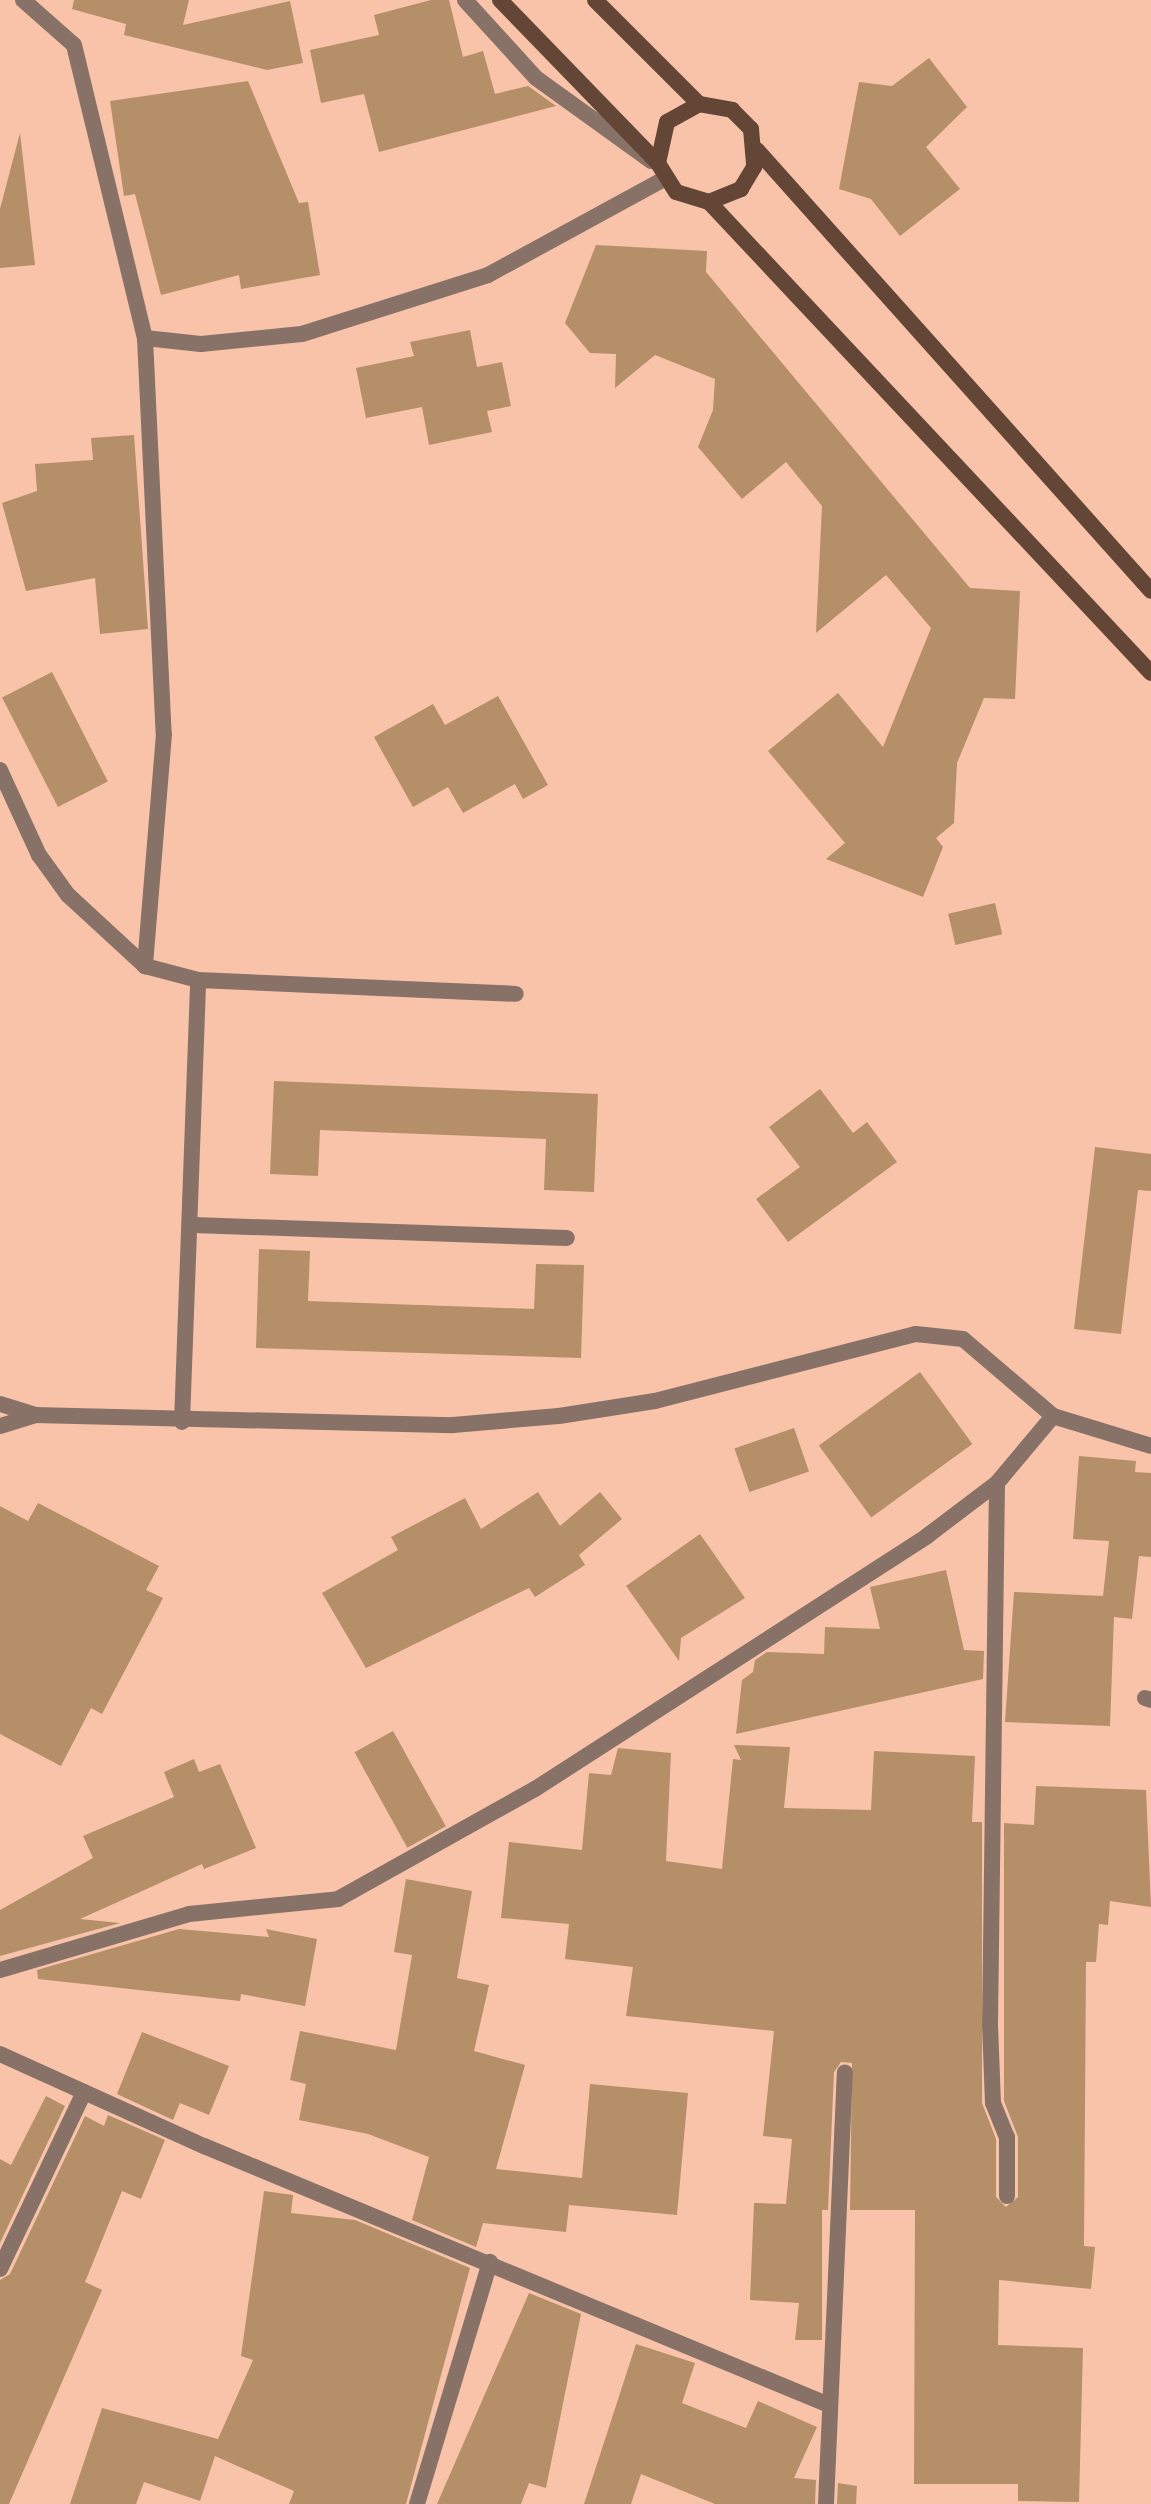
<!DOCTYPE html>
<style>
body{margin:0}
#map{position:relative;width:1151px;height:2504px;overflow:hidden;background:#f9c3aa;font-family:Karla,sans-serif}
div>[style]{position:absolute}
.building>*{inset:0;background:#b58f68;transform-origin:0 0}
.minor>*{height:16px;margin:-8px;padding:0 8px;transform-origin:8px;border-radius:8px;background:#887268}
.secondary>*{height:16px;margin:-8px;padding:0 8px;transform-origin:8px;border-radius:8px;background:#644637}
span{translate:-50% -50%;white-space:nowrap;text-align:center;line-height:1.15;-webkit-text-stroke:8px #f9c3aa;paint-order:stroke}
</style>
<div id="map">
<div class="building">
<i style="clip-path:polygon(74px 0,189px 0,183px 25px,290px 1px,303px 63px,267px 70px,124px 35px,126px 24px,72px 9px)"></i>
<i style="clip-path:polygon(431px 0,449px 0,463px 57px,483px 51px,495px 94px,528px 86px,556px 106px,379px 152px,364px 94px,321px 103px,310px 50px,379px 35px,374px 15px)"></i>
<i style="clip-path:polygon(929px 58px,967px 107px,926px 147px,960px 189px,900px 236px,871px 199px,839px 189px,859px 82px,892px 86px)"></i>
<i style="clip-path:polygon(248px 81px,299px 203px,308px 202px,320px 275px,241px 289px,239px 275px,161px 295px,135px 194px,124px 196px,110px 101px)"></i>
<i style="clip-path:polygon(20px 133px,35px 265px,0 268px,0 209px)"></i>
<i style="clip-path:polygon(596px 245px,707px 251px,706px 272px,970px 588px,1020px 591px,1015px 699px,984px 698px,957px 763px,954px 823px,936px 838px,943px 847px,923px 897px,826px 859px,845px 843px,768px 751px,838px 693px,883px 747px,931px 628px,886px 575px,816px 633px,822px 506px,786px 462px,742px 499px,698px 447px,713px 410px,715px 379px,655px 355px,615px 388px,616px 354px,590px 353px,565px 323px)"></i>
<i style="clip-path:polygon(470px 330px,477px 367px,502px 362px,511px 406px,487px 411px,492px 432px,429px 445px,422px 407px,366px 418px,356px 368px,414px 356px,410px 342px)"></i>
<i style="clip-path:polygon(134px 435px,148px 629px,100px 634px,95px 578px,26px 591px,2px 503px,37px 491px,35px 464px,93px 460px,91px 438px)"></i>
<i style="left:52px;top:672px;width:123px;height:56px;rotate:63deg"></i>
<i style="clip-path:polygon(498px 696px,548px 785px,523px 799px,515px 784px,463px 813px,448px 787px,413px 807px,374px 737px,433px 704px,445px 725px)"></i>
<i style="left:995px;top:903px;width:32px;height:48px;rotate:77deg"></i>
<i style="clip-path:polygon(274px 1081px,598px 1094px,594px 1192px,544px 1190px,546px 1139px,320px 1130px,318px 1176px,270px 1174px)"></i>
<i style="clip-path:polygon(820px 1089px,853px 1133px,867px 1122px,897px 1162px,788px 1242px,756px 1199px,800px 1167px,769px 1127px)"></i>
<i style="clip-path:polygon(1095px 1147px,1151px 1154px,1151px 1191px,1138px 1190px,1121px 1334px,1074px 1329px)"></i>
<i style="clip-path:polygon(259px 1249px,310px 1251px,308px 1301px,534px 1309px,536px 1264px,584px 1265px,581px 1358px,256px 1348px)"></i>
<i style="left:920px;top:1372px;width:89px;height:125px;rotate:54deg"></i>
<i style="left:794px;top:1428px;width:46px;height:63px;rotate:71deg"></i>
<i style="clip-path:polygon(1079px 1456px,1136px 1461px,1135px 1472px,1151px 1473px,1151px 1557px,1139px 1556px,1132px 1619px,1114px 1617px,1110px 1726px,1005px 1722px,1014px 1592px,1103px 1596px,1109px 1541px,1073px 1539px)"></i>
<i style="clip-path:polygon(538px 1492px,560px 1526px,600px 1492px,622px 1519px,579px 1555px,585px 1565px,535px 1597px,529px 1588px,366px 1668px,322px 1593px,398px 1550px,391px 1537px,465px 1498px,481px 1529px)"></i>
<i style="clip-path:polygon(38px 1503px,159px 1566px,146px 1590px,163px 1598px,102px 1714px,91px 1708px,61px 1766px,0 1734px,0 1506px,28px 1521px)"></i>
<i style="clip-path:polygon(700px 1534px,745px 1598px,681px 1638px,679px 1661px,626px 1586px)"></i>
<i style="clip-path:polygon(946px 1570px,964px 1650px,984px 1651px,983px 1679px,736px 1734px,742px 1680px,753px 1672px,755px 1660px,767px 1652px,824px 1654px,825px 1627px,880px 1629px,870px 1587px)"></i>
<i style="left:393px;top:1731px;width:109px;height:44px;rotate:61deg"></i>
<i style="clip-path:polygon(734px 1745px,790px 1747px,784px 1808px,871px 1810px,874px 1751px,975px 1756px,972px 1822px,982px 1822px,982px 2103px,996px 2139px,996px 2197px,1006px 2207px,1018px 2197px,1018px 2137px,1004px 2101px,1004px 1823px,1034px 1825px,1036px 1786px,1146px 1790px,1151px 1907px,1110px 1901px,1108px 1925px,1099px 1924px,1096px 1962px,1086px 1962px,1084px 2246px,1095px 2247px,1091px 2289px,999px 2280px,998px 2345px,1083px 2348px,1079px 2502px,1018px 2501px,1018px 2484px,914px 2484px,915px 2210px,850px 2210px,852px 2063px,841px 2062px,834px 2072px,828px 2210px,822px 2210px,822px 2340px,795px 2340px,799px 2303px,750px 2300px,754px 2203px,786px 2204px,792px 2139px,763px 2136px,774px 2031px,626px 2016px,633px 1967px,565px 1959px,569px 1924px,501px 1918px,509px 1842px,582px 1850px,589px 1773px,611px 1775px,618px 1748px,671px 1753px,666px 1861px,722px 1869px,733px 1759px,741px 1760px)"></i>
<i style="clip-path:polygon(194px 1759px,199px 1772px,220px 1764px,256px 1848px,204px 1869px,202px 1864px,80px 1919px,120px 1923px,0 1956px,0 1910px,93px 1858px,83px 1836px,174px 1797px,164px 1772px)"></i>
<i style="clip-path:polygon(406px 1879px,472px 1891px,457px 1978px,489px 1985px,474px 2051px,525px 2065px,496px 2169px,582px 2178px,590px 2084px,688px 2093px,677px 2215px,569px 2205px,566px 2232px,483px 2223px,476px 2247px,412px 2220px,429px 2157px,368px 2134px,299px 2120px,306px 2084px,290px 2080px,300px 2031px,396px 2050px,412px 1955px,394px 1952px)"></i>
<i style="clip-path:polygon(179px 1929px,269px 1937px,266px 1929px,317px 1939px,305px 2006px,241px 1994px,240px 2001px,38px 1979px,37px 1970px)"></i>
<i style="clip-path:polygon(142px 2032px,229px 2066px,209px 2115px,180px 2103px,173px 2120px,117px 2094px)"></i>
<i style="clip-path:polygon(46px 2096px,65px 2106px,0 2243px,0 2159px,11px 2165px)"></i>
<i style="clip-path:polygon(108px 2115px,165px 2140px,141px 2199px,122px 2191px,85px 2282px,102px 2290px,9px 2504px,0 2504px,0 2280px,10px 2274px,85px 2116px,104px 2126px)"></i>
<i style="clip-path:polygon(264px 2191px,293px 2195px,291px 2213px,355px 2220px,470px 2268px,406px 2504px,289px 2504px,294px 2491px,215px 2456px,200px 2501px,144px 2482px,136px 2504px,70px 2504px,102px 2408px,218px 2439px,253px 2360px,241px 2356px)"></i>
<i style="clip-path:polygon(529px 2293px,581px 2314px,546px 2488px,529px 2483px,521px 2504px,437px 2504px)"></i>
<i style="clip-path:polygon(636px 2344px,695px 2363px,682px 2403px,746px 2428px,758px 2401px,817px 2427px,794px 2478px,816px 2480px,815px 2504px,715px 2504px,641px 2474px,631px 2504px,584px 2504px)"></i>
<i style="clip-path:polygon(838px 2483px,857px 2486px,856px 2504px,837px 2504px)"></i>
</div>
<div class="minor">
<i style="left:23px;top:0;width:68px;rotate:41.4deg"></i>
<i style="left:74px;top:45px;width:301px;rotate:76.4deg"></i>
<i style="left:145px;top:338px;width:396px;rotate:87.3deg"></i>
<i style="left:164px;top:734px;width:233px;rotate:94.7deg"></i>
<i style="left:465px;top:0;width:105px;rotate:47.7deg"></i>
<i style="left:536px;top:78px;width:142px;rotate:35.8deg"></i>
<i style="left:145px;top:338px;width:56px;rotate:6.1deg"></i>
<i style="left:201px;top:344px;width:101px;rotate:-5.7deg"></i>
<i style="left:302px;top:334px;width:195px;rotate:-17.6deg"></i>
<i style="left:488px;top:275px;width:200px;rotate:-28.6deg"></i>
<i style="left:0;top:770px;width:94px;rotate:65.4deg"></i>
<i style="left:39px;top:855px;width:49px;rotate:54.1deg"></i>
<i style="left:68px;top:895px;width:105px;rotate:42.7deg"></i>
<i style="left:145px;top:966px;width:55px;rotate:14.8deg"></i>
<i style="left:198px;top:980px;width:318px;rotate:2.5deg"></i>
<i style="left:194px;top:1225px;width:373px;rotate:2deg"></i>
<i style="left:0;top:1404px;width:37px;rotate:17deg"></i>
<i style="left:182px;top:1422px;width:442px;rotate:-87.9deg"></i>
<i style="left:0;top:1426px;width:37px;rotate:-17deg"></i>
<i style="left:35px;top:1415px;width:418px;rotate:1.4deg"></i>
<i style="left:453px;top:1425px;width:106px;rotate:-4.9deg"></i>
<i style="left:559px;top:1416px;width:97px;rotate:-8.9deg"></i>
<i style="left:655px;top:1401px;width:269px;rotate:-14.4deg"></i>
<i style="left:916px;top:1334px;width:47px;rotate:6.1deg"></i>
<i style="left:963px;top:1339px;width:118px;rotate:40.5deg"></i>
<i style="left:997px;top:1483px;width:542px;rotate:90.74deg"></i>
<i style="left:990px;top:2025px;width:78px;rotate:87.8deg"></i>
<i style="left:993px;top:2103px;width:37px;rotate:68deg"></i>
<i style="left:1007px;top:2137px;width:59px;rotate:90deg"></i>
<i style="left:1145px;top:1698px;width:6px;rotate:18deg"></i>
<i style="left:0;top:1970px;width:197px;rotate:-16.5deg"></i>
<i style="left:189px;top:1914px;width:150px;rotate:-5.7deg"></i>
<i style="left:338px;top:1899px;width:226px;rotate:-29.2deg"></i>
<i style="left:535px;top:1789px;width:467px;rotate:-32.8deg"></i>
<i style="left:927px;top:1536px;width:88px;rotate:-37.1deg"></i>
<i style="left:997px;top:1483px;width:87px;rotate:-50.1deg"></i>
<i style="left:1053px;top:1416px;width:102px;rotate:17deg"></i>
<i style="left:0;top:2054px;width:224px;rotate:24.3deg"></i>
<i style="left:204px;top:2146px;width:677px;rotate:22.51deg"></i>
<i style="left:0;top:2269px;width:196px;rotate:-64.6deg"></i>
<i style="left:417px;top:2504px;width:253px;rotate:-73.2deg"></i>
<i style="left:826px;top:2504px;width:432px;rotate:-87.5deg"></i>
</div>
<div class="secondary">
<i style="left:500px;top:0;width:227px;rotate:45.9deg"></i>
<i style="left:595px;top:0;width:147px;rotate:45deg"></i>
<i style="left:699px;top:104px;width:34px;rotate:10deg"></i>
<i style="left:732px;top:110px;width:27px;rotate:45deg"></i>
<i style="left:751px;top:129px;width:38px;rotate:85deg"></i>
<i style="left:754px;top:167px;width:26px;rotate:121deg"></i>
<i style="left:741px;top:189px;width:35px;rotate:158deg"></i>
<i style="left:709px;top:202px;width:34px;rotate:-163deg"></i>
<i style="left:676px;top:192px;width:34px;rotate:-122deg"></i>
<i style="left:658px;top:163px;width:42px;rotate:-77.6deg"></i>
<i style="left:667px;top:122px;width:37px;rotate:-29deg"></i>
<i style="left:757px;top:150px;width:591px;rotate:48.22deg"></i>
<i style="left:709px;top:202px;width:646px;rotate:46.82deg"></i>
</div>
</div>
